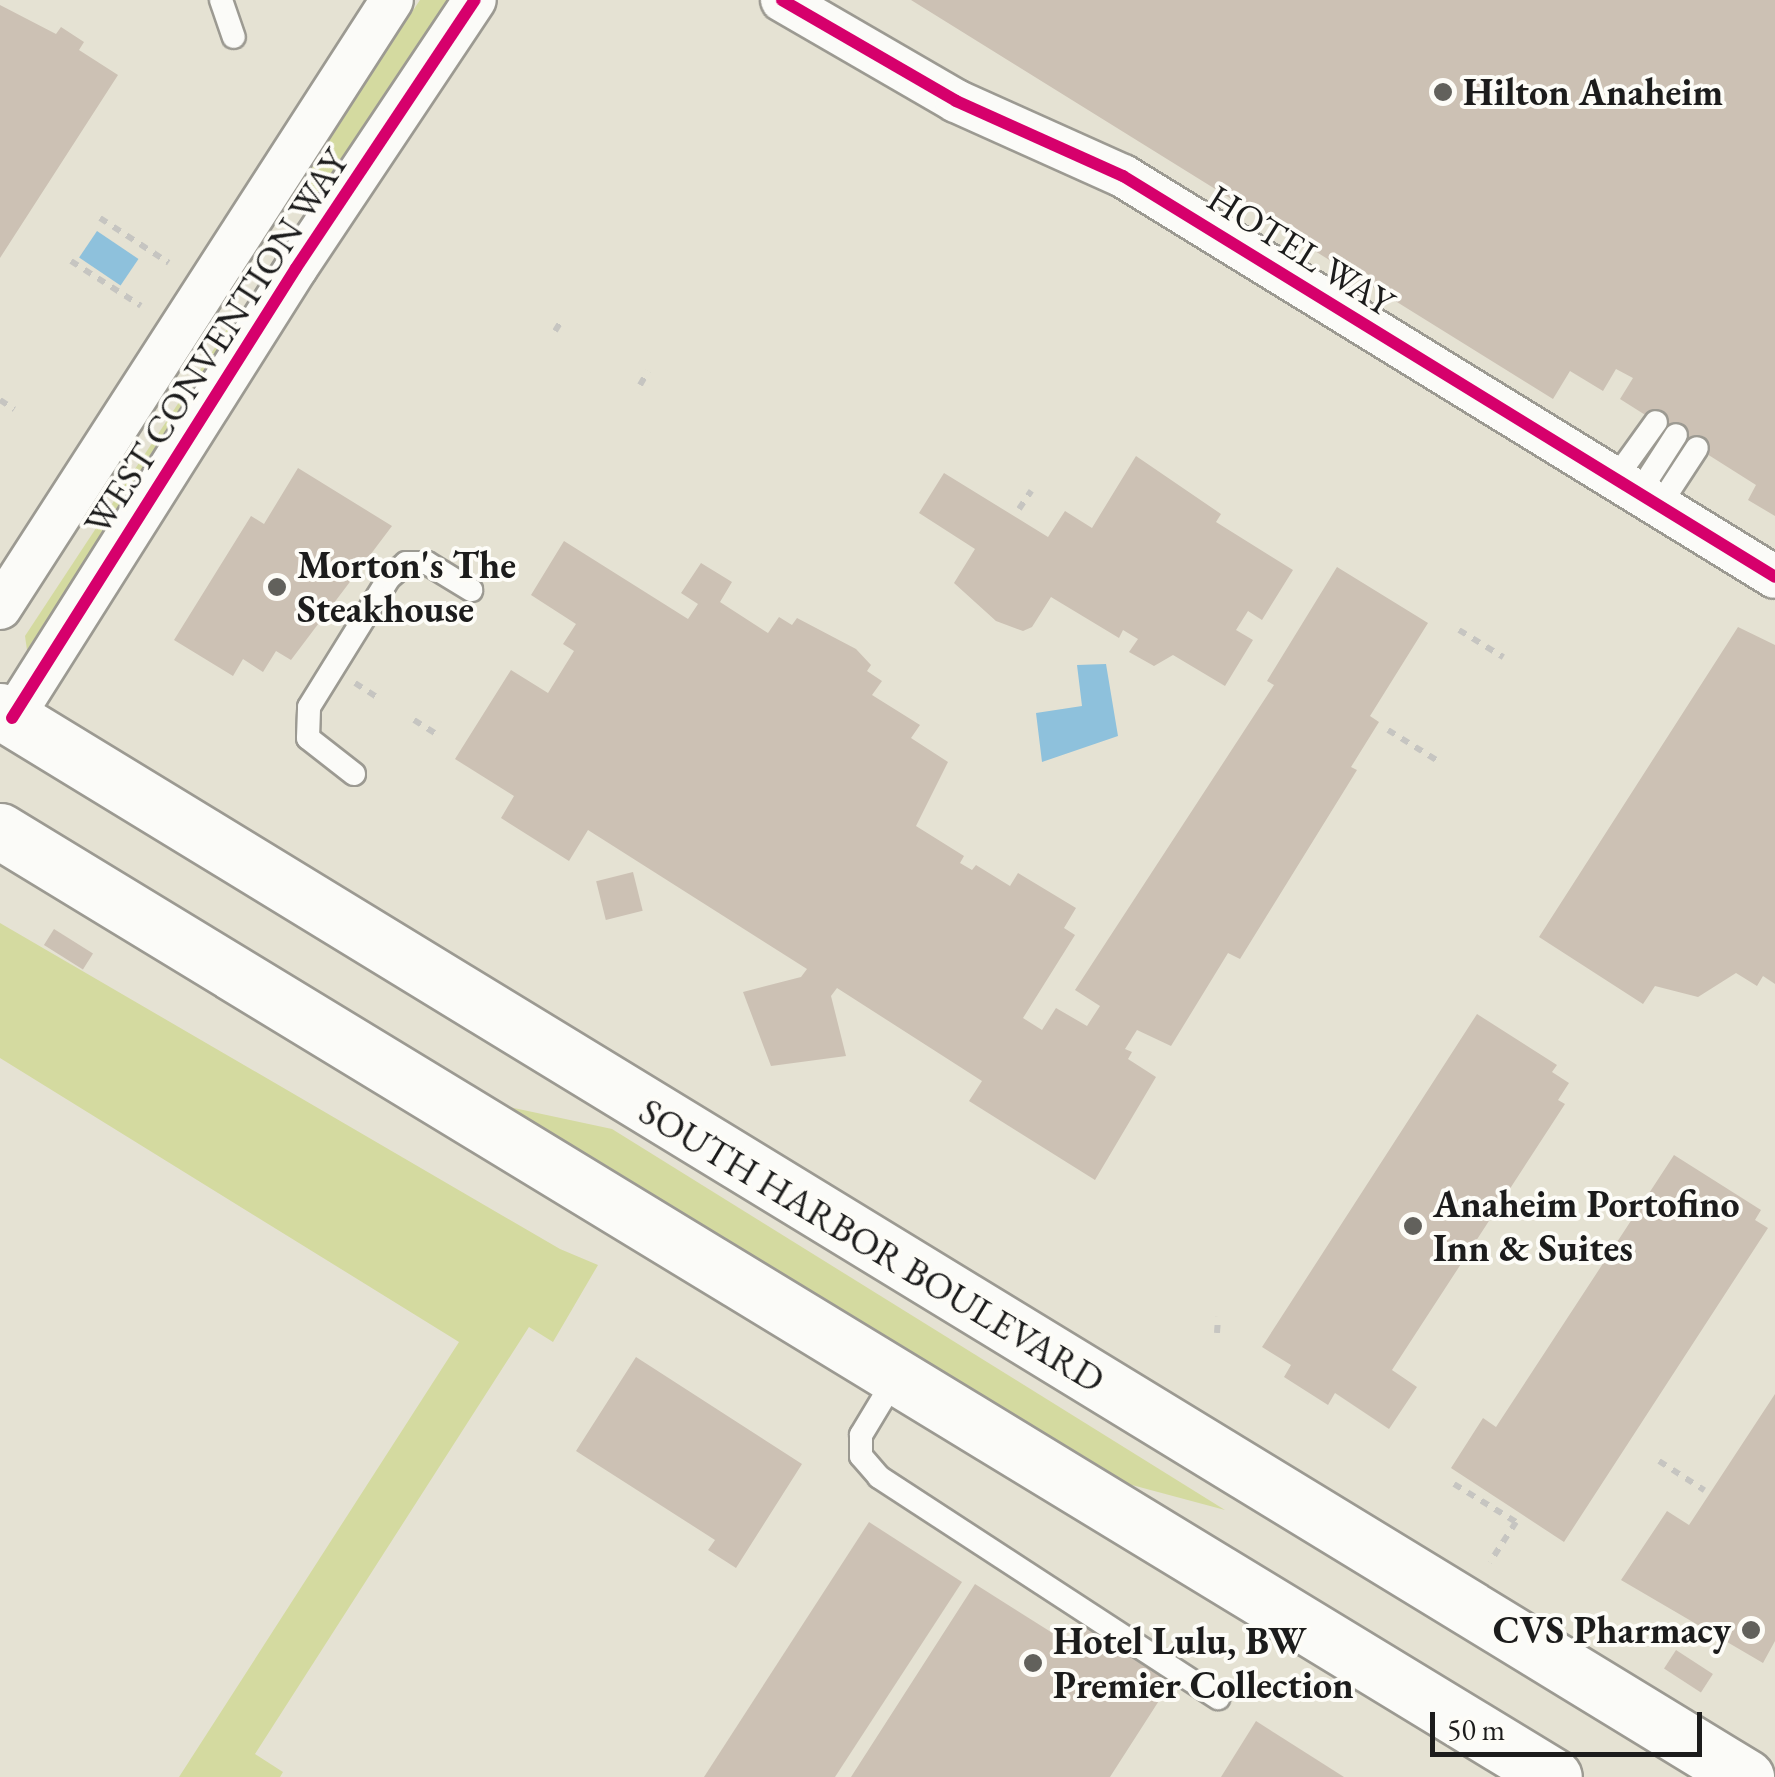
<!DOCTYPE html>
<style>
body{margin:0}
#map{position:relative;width:1775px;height:1777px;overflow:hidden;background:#e5e2d3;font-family:"EB Garamond",serif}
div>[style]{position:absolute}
.green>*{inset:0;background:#d4daa0}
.water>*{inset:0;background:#8ec1dc;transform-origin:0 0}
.building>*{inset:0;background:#ccc1b4;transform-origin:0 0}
.path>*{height:6px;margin-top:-3px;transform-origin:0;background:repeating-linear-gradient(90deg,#c6c5c1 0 8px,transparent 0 16px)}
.roads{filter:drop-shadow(2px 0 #9c9a92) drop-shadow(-2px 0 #9c9a92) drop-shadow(0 2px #9c9a92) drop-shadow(0 -2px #9c9a92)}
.service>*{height:22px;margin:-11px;padding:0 11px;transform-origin:11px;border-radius:11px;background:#fbfbf8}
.minor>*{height:42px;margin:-21px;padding:0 21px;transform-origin:21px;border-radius:21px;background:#fbfbf8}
.primary>*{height:55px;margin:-27.5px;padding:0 27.5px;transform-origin:27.5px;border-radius:27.5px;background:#fbfbf8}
.cycleway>*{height:12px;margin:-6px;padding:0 6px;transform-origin:6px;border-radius:6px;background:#d6006c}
.dots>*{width:28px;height:28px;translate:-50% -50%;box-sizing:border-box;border:5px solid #fdfcf7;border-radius:50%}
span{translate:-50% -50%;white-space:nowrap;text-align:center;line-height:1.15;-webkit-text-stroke:8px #fdfcf7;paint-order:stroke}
.poi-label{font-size:38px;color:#1c1c1c;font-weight:700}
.left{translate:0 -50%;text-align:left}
.right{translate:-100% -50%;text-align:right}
.street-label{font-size:38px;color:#1c1c1c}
.scale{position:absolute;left:1430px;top:1712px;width:272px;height:45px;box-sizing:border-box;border:5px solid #1c1c1c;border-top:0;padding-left:12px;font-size:30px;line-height:35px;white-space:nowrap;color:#1c1c1c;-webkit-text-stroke:8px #fdfcf7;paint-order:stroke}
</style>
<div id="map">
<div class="green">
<i style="clip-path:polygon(420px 0,449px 0,315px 207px,293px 208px,290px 195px)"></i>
<i style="clip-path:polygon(241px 308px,245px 313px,27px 650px,25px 636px)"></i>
<i style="clip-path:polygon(0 923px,560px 1249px,598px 1265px,553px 1342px,529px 1327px,255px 1754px,283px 1772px,280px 1777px,179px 1777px,459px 1342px,0 1058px)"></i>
<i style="clip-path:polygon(504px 1106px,612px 1129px,1225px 1510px,1117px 1481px)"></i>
</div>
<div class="water">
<i style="left:97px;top:231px;width:50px;height:32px;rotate:34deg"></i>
<i style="clip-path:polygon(1106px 664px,1118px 736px,1042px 762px,1036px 713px,1082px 706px,1077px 665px)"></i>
</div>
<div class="building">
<i style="clip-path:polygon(911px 0,1775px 0,1775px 516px,1748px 500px,1756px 485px,1620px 399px,1633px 378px,1616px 369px,1603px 391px,1570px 371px,1553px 399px)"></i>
<i style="clip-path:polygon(0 5px,56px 34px,61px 27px,84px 42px,79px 50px,118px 75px,0 258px)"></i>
<i style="clip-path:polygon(1136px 456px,1221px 514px,1216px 522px,1293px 570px,1262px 620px,1248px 611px,1236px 630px,1253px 640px,1225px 686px,1173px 655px,1154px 666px,1129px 652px,1138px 639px,1123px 630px,1119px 638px,1051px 597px,1032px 627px,1023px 631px,996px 621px,954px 583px,975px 549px,919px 513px,944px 473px,1048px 537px,1065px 511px,1092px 528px)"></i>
<i style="clip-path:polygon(298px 468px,392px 526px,291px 660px,276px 651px,263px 672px,243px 659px,233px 676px,174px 640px,251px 516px,264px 524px)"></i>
<i style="clip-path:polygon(564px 541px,688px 619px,698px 604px,681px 593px,701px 563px,732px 582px,720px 602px,768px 633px,779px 617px,792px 625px,797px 618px,856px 649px,871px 665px,867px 671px,882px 681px,872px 695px,920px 725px,911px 738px,948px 762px,916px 826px,964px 856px,960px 863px,972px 870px,976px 865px,1010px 886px,1018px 873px,1076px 908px,1064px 928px,1075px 935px,1023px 1018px,1042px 1030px,1056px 1008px,1087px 1026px,1100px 1006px,1075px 990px,1274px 685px,1267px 681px,1337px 567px,1428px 623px,1370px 716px,1379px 722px,1351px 767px,1357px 770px,1240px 959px,1228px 953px,1171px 1046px,1137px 1030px,1125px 1049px,1132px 1052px,1128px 1059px,1156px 1077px,1095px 1180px,969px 1101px,982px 1081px,837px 988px,831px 996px,846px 1056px,771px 1066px,743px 992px,801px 977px,807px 969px,588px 830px,569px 861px,501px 818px,514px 796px,455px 759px,511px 670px,548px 693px,574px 651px,563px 644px,576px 624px,531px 595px)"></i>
<i style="clip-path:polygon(1738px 627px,1775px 645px,1775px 984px,1763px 976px,1757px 986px,1736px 973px,1698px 997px,1655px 986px,1643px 1004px,1539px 937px)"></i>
<i style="left:633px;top:872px;width:40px;height:38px;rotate:76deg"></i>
<i style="left:54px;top:929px;width:46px;height:19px;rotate:32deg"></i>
<i style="clip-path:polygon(1477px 1014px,1557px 1065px,1552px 1072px,1569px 1083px,1558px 1100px,1565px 1104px,1392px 1370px,1417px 1387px,1389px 1429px,1335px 1393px,1328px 1405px,1284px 1377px,1291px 1365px,1262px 1347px)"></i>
<i style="clip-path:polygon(1674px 1155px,1761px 1210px,1755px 1220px,1768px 1228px,1564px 1542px,1451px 1468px,1483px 1418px,1496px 1427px)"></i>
<i style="clip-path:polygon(636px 1357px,802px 1464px,736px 1568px,708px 1550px,715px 1540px,576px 1451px)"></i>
<i style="clip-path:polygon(1775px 1394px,1775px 1641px,1763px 1663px,1621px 1580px,1667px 1511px,1689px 1525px)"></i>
<i style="clip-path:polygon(869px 1522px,962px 1582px,835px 1777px,704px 1777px)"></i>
<i style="clip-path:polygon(975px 1584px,1070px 1644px,1083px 1625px,1171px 1682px,1110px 1777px,851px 1777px)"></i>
<i style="left:1676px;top:1650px;width:44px;height:22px;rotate:33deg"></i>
<i style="clip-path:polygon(1256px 1721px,1344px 1777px,1221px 1777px)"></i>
</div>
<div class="path">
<i style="left:100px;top:218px;width:82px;rotate:33.1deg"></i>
<i style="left:71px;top:261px;width:83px;rotate:32.7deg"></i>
<i style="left:555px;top:331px;width:15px;rotate:-58deg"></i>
<i style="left:640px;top:385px;width:16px;rotate:-60deg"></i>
<i style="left:0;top:400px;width:17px;rotate:33deg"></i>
<i style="left:1019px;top:509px;width:22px;rotate:-56deg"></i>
<i style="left:1459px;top:630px;width:52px;rotate:31.5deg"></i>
<i style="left:355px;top:683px;width:30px;rotate:33deg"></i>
<i style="left:414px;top:720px;width:28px;rotate:32deg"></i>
<i style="left:1388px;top:730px;width:59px;rotate:31.8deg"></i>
<i style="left:1217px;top:1333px;width:16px;rotate:-86deg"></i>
<i style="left:1659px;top:1461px;width:54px;rotate:32.8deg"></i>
<i style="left:1454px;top:1484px;width:73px;rotate:31.5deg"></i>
<i style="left:1516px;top:1522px;width:48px;rotate:123deg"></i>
</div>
<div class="roads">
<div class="service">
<i style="left:221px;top:0;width:39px;rotate:71deg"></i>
<i style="left:1615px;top:479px;width:70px;rotate:-54.3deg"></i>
<i style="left:1638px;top:494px;width:70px;rotate:-57.2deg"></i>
<i style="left:1659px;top:506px;width:69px;rotate:-56.8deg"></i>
<i style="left:354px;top:774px;width:58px;rotate:-142deg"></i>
<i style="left:308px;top:738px;width:31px;rotate:-88deg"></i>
<i style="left:309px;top:707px;width:152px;rotate:-58.2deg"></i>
<i style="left:389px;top:578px;width:23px;rotate:-41deg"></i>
<i style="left:406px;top:563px;width:21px"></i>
<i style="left:427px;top:563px;width:52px;rotate:31.5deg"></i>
<i style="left:896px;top:1377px;width:68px;rotate:121.1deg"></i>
<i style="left:861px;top:1435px;width:21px;rotate:90deg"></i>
<i style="left:861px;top:1456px;width:28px;rotate:49deg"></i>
<i style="left:879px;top:1477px;width:405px;rotate:33.1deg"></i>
</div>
<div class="minor">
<i style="left:782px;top:0;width:201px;rotate:30.1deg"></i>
<i style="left:956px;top:101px;width:183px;rotate:24.2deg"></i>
<i style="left:1123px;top:176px;width:765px;rotate:31.59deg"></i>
<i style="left:0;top:608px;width:723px;rotate:-57.19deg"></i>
<i style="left:12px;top:718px;width:532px;rotate:-57.74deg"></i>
<i style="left:296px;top:268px;width:322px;rotate:-56.3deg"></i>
</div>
<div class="primary">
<i style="left:0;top:711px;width:2046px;rotate:31.41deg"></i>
<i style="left:0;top:831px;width:1819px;rotate:31.33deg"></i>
</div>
</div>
<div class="cycleway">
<i style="left:782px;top:0;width:201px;rotate:30.1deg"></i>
<i style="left:956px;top:101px;width:183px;rotate:24.2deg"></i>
<i style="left:1123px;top:176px;width:765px;rotate:31.59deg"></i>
<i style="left:12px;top:718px;width:532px;rotate:-57.74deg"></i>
<i style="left:296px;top:268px;width:322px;rotate:-56.3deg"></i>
</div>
<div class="dots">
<i style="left:1443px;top:92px;background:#62615c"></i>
<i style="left:277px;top:587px;background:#62615c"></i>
<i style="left:1413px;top:1226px;background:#62615c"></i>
<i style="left:1751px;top:1630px;background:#62615c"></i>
<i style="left:1033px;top:1663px;background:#62615c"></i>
</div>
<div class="poi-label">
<span class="left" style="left:1463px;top:92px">Hilton Anaheim</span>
<span class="left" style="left:297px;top:587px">Morton's The<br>Steakhouse</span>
<span class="left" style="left:1433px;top:1226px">Anaheim Portofino<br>Inn &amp; Suites</span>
<span class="right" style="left:1731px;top:1630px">CVS Pharmacy</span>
<span class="left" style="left:1053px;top:1663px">Hotel Lulu, BW<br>Premier Collection</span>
</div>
<div class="street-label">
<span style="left:1301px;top:250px;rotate:32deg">HOTEL WAY</span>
<span style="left:216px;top:342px;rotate:-57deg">WEST CONVENTION WAY</span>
<span style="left:872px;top:1245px;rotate:31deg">SOUTH HARBOR BOULEVARD</span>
</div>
<div class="scale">50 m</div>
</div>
